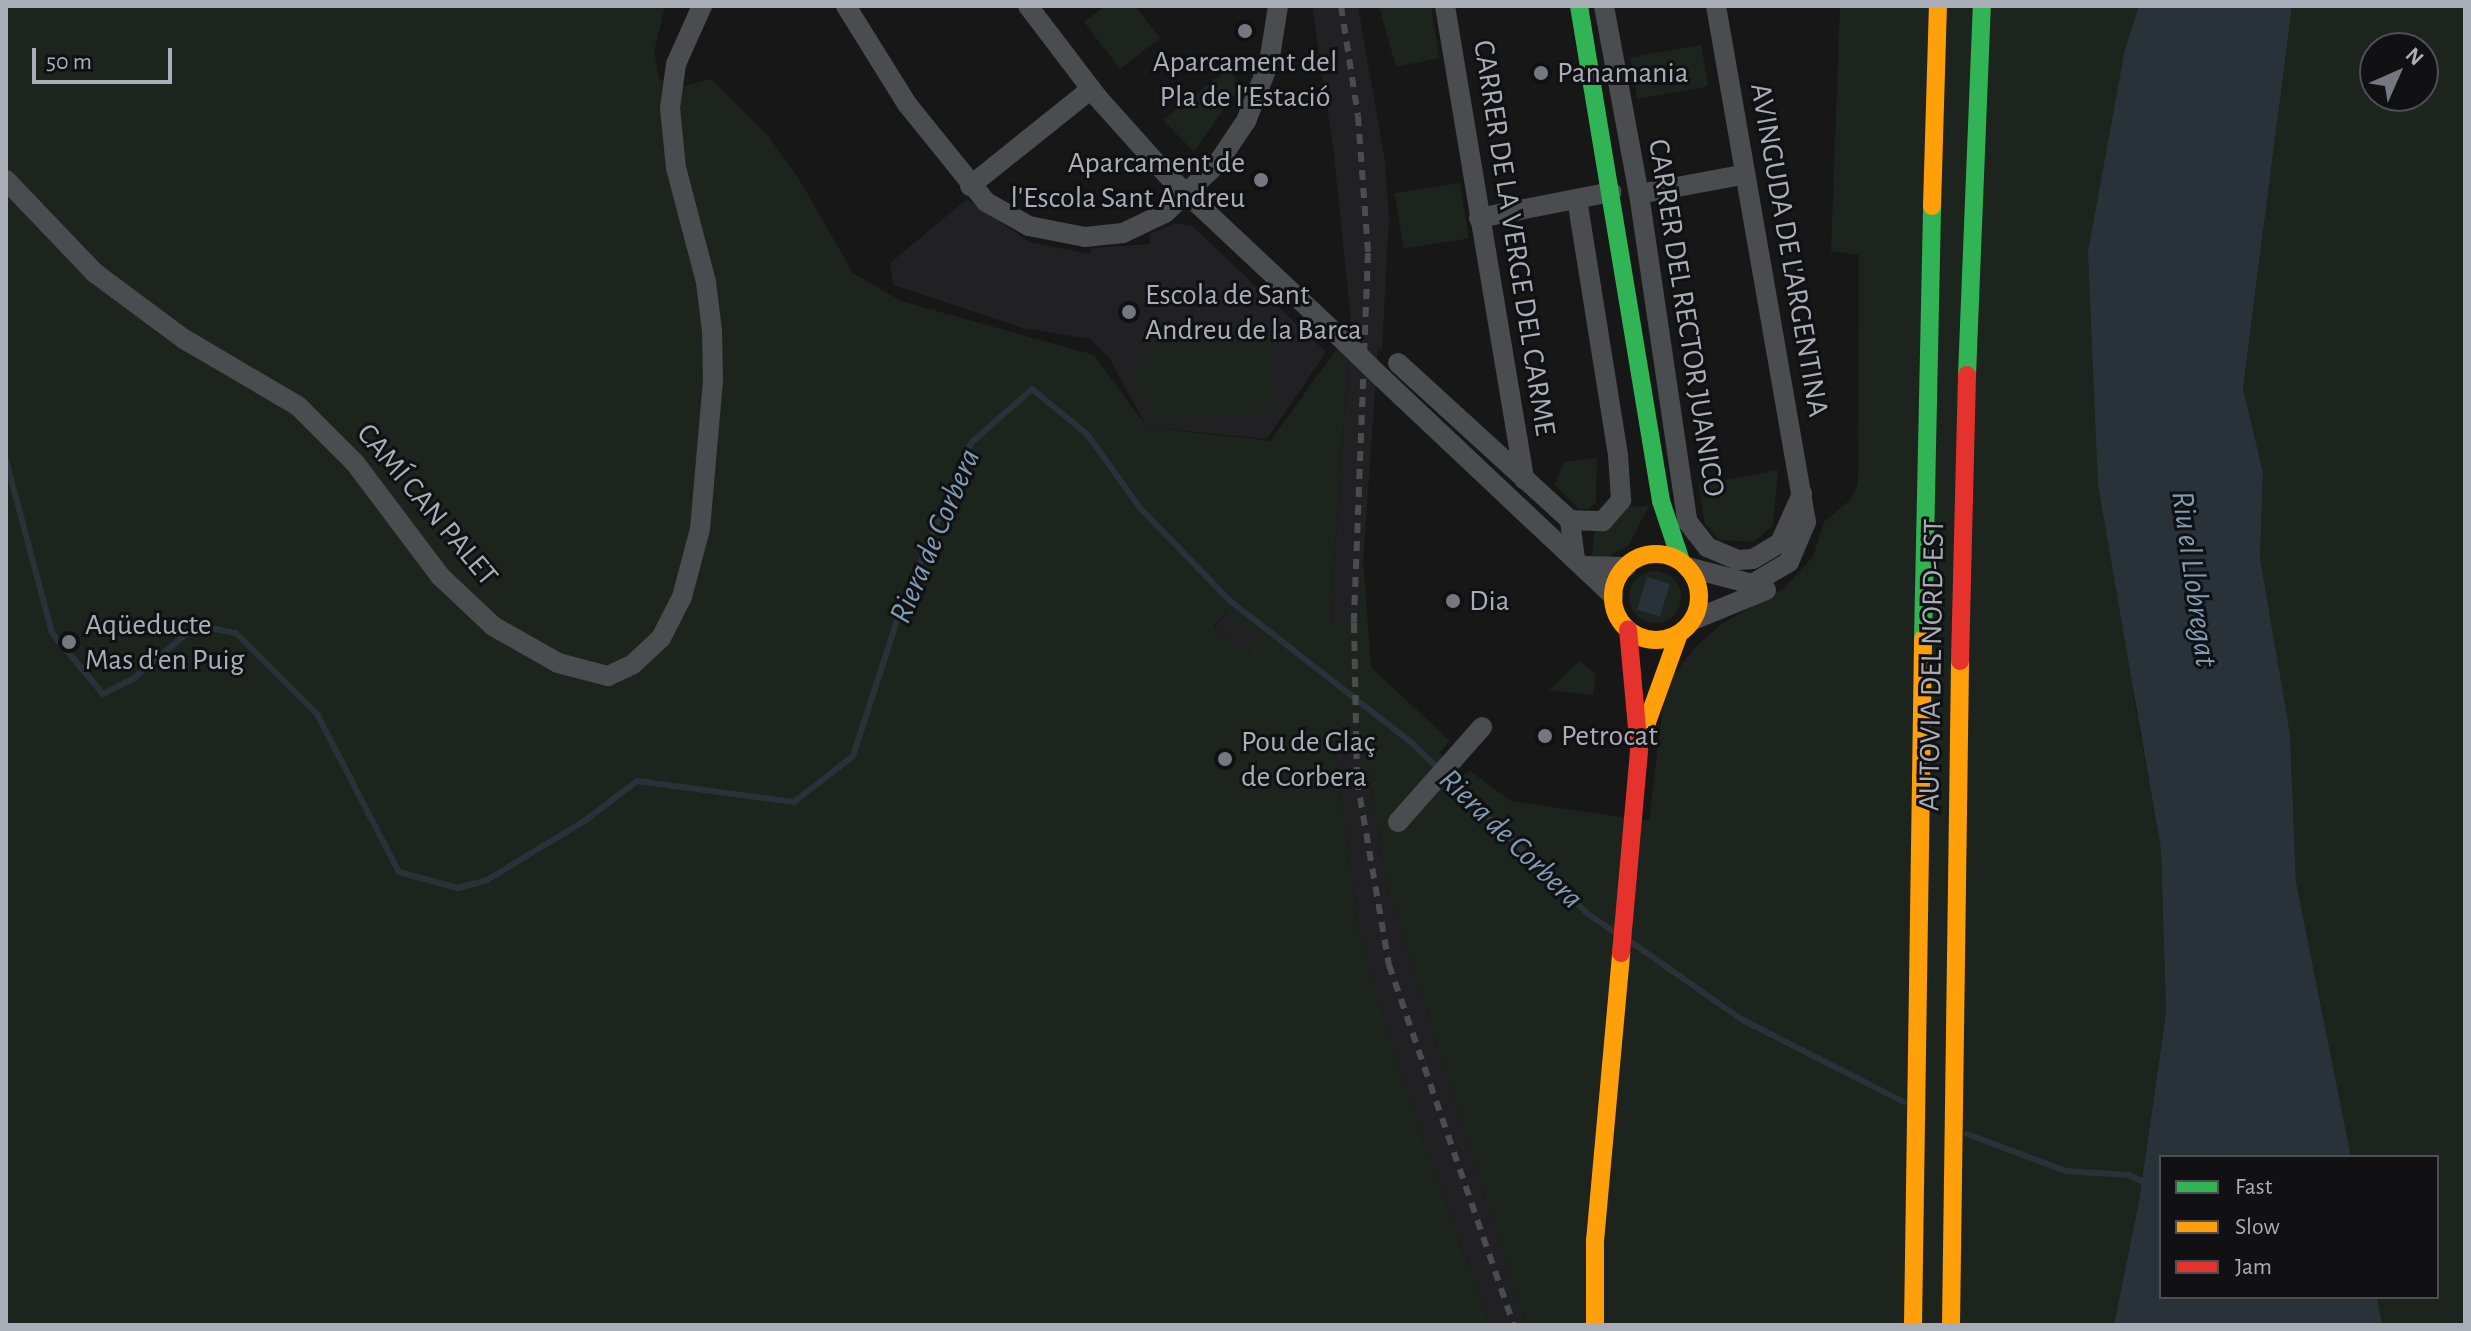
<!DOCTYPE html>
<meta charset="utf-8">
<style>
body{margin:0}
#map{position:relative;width:2471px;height:1331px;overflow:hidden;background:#171717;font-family:"Alegreya Sans",sans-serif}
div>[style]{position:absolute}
.built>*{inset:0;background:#212123;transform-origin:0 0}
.green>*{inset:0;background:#1d241e;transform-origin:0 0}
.round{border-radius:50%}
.water>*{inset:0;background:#2a3239;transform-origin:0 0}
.stream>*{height:6px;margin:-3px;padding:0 3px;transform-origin:3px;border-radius:3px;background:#2a3239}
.street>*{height:20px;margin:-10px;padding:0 10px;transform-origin:10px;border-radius:10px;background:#4b4c50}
.fast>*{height:18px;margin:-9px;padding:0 9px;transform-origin:9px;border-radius:9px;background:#30b455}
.slow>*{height:18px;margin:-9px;padding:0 9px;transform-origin:9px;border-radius:9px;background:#ff9f0a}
.slow>.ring{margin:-9px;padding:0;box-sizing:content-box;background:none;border:18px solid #ff9f0a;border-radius:50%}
.jam>*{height:18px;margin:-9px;padding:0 9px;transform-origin:9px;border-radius:9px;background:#e5322d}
.rail>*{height:6px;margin-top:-3px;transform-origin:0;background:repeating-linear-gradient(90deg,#4b4c4f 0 10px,transparent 0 18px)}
.street-bridge>*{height:20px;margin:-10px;padding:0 10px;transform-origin:10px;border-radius:10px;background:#4b4c50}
.dots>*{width:22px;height:22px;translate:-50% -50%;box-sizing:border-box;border:4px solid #111113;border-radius:50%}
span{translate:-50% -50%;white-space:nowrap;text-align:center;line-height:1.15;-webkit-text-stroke:6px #111113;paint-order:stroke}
.poi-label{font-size:30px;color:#a8adb8}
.left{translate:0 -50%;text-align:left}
.right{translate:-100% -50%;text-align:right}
.street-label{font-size:30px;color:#a8adb8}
.water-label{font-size:32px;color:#7e9cb4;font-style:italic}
.frame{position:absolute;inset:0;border:8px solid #a8adb8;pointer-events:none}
.legend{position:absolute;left:2159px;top:1155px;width:280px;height:144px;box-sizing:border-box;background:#111113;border:2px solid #4d4f55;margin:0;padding:10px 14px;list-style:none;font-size:24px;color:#a8adb8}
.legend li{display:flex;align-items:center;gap:16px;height:40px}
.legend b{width:40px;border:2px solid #4d4f55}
.north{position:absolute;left:2359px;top:32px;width:80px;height:80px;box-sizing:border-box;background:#111113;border:2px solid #4d4f55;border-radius:50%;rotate:45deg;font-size:22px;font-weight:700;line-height:32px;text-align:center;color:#a8adb8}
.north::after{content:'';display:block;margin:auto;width:28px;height:36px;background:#757880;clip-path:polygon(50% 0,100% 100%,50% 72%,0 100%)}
.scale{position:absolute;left:32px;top:48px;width:140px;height:36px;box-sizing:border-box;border:4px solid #a8adb8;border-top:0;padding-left:10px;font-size:24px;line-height:28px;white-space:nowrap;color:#a8adb8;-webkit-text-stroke:6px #111113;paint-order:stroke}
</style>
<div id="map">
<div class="built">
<i style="clip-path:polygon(1312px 6px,1358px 6px,1385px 162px,1389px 218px,1382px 351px,1378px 347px,1359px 623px,1330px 623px,1351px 320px,1333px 146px)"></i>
<i style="clip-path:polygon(967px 199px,1029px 242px,1090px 254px,1092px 248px,1150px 244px,1150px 234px,1175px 223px,1192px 226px,1326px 352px,1267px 439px,1147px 427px,1109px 358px,1090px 339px,1023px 328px,893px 285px,890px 263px)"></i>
<i style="left:1227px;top:612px;width:42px;height:20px;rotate:40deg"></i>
<i style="clip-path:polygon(1334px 744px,1365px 746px,1386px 882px,1526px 1325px,1490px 1325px,1395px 1058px,1359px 932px)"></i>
</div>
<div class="green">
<i style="clip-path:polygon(evenodd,6px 6px,665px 6px,654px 52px,659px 79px,680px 87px,711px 79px,768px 136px,799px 179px,853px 273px,901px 301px,1094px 355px,1147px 427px,1270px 441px,1350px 331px,1330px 622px,1359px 623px,1363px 558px,1371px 667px,1450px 741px,1439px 753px,1463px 775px,1470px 771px,1511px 801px,1649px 821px,1665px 687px,1695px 647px,1723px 623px,1782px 590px,1813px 557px,1824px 522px,1850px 500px,1858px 484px,1859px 255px,1831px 251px,1840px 6px,2139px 6px,2125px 49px,2134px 698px,2161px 850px,2166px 1013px,2139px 1201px,2114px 1325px,1526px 1325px,1386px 882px,1365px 746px,1334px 744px,1359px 932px,1395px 1058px,1490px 1325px,6px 1325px,6px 6px,1226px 612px,1258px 639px,1247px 654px,1213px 627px,1226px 612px)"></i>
<i style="clip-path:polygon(1105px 6px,1135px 6px,1160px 38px,1120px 69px,1084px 22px)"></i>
<i style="clip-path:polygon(1379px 6px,1431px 6px,1439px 58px,1396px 67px)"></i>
<i style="clip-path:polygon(evenodd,2292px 6px,2465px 6px,2465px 1325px,2382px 1325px,2377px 1297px,2437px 1297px,2437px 1157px,2351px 1157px,2296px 882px,2290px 734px,2260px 558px,2263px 473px,2243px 388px,2292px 6px,2375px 48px,2423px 48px,2423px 96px,2375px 96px,2375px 48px)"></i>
<i style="left:1701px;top:45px;width:42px;height:72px;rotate:80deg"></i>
<i style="clip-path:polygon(1228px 69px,1240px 85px,1194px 152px,1163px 120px)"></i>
<i style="left:1460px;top:183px;width:56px;height:66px;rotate:81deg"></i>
<i style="clip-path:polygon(1267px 323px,1276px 412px,1159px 421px,1128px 376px,1149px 357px,1147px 335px)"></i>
<i style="clip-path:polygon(1597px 458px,1596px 502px,1589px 509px,1579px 509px,1555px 485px,1564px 462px)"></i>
<i style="clip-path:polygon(1778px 470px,1773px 526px,1753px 542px,1719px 540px,1704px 522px,1699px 485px)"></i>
<i style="clip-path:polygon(1649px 506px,1629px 545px,1608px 557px,1592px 556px,1595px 526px,1621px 507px)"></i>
<i class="round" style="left:1629px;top:571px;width:52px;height:52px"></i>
<i style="clip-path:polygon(1579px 661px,1596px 674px,1593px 695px,1549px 690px)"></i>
</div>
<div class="water">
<i style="clip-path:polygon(2139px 6px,2292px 6px,2243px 388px,2263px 473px,2260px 558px,2290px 734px,2296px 882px,2351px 1157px,2161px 1157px,2161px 1297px,2377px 1297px,2382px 1325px,2114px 1325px,2139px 1201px,2166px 1013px,2161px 850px,2098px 484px,2088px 252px,2125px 49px)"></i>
<i style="left:1647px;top:577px;width:24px;height:34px;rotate:17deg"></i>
</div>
<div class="stream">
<i style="left:6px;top:460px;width:179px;rotate:75.1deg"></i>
<i style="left:52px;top:633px;width:80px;rotate:50.1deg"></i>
<i style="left:103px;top:694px;width:35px;rotate:-27deg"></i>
<i style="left:134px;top:678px;width:82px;rotate:-40.1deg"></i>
<i style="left:197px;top:625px;width:40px;rotate:12deg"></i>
<i style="left:236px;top:633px;width:115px;rotate:45deg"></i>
<i style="left:317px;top:714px;width:178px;rotate:62.6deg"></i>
<i style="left:399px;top:872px;width:61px;rotate:15.2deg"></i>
<i style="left:458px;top:888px;width:30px;rotate:-15deg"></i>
<i style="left:487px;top:880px;width:116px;rotate:-31.2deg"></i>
<i style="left:586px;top:820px;width:64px;rotate:-37.4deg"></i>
<i style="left:637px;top:781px;width:158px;rotate:7.6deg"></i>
<i style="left:794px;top:802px;width:75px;rotate:-37.9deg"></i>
<i style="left:853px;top:756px;width:156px;rotate:-72deg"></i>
<i style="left:901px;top:608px;width:179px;rotate:-67deg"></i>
<i style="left:971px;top:443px;width:81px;rotate:-41.5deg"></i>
<i style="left:1032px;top:389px;width:71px;rotate:39.3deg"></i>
<i style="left:1087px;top:434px;width:91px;rotate:54.4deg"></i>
<i style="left:1140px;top:508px;width:128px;rotate:45.9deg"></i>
<i style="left:1229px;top:600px;width:234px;rotate:38deg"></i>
<i style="left:1413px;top:744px;width:244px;rotate:44.2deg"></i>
<i style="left:1588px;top:914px;width:32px;rotate:34deg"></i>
<i style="left:1631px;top:942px;width:134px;rotate:35deg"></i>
<i style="left:1741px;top:1019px;width:183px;rotate:27deg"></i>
<i style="left:1967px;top:1134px;width:106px;rotate:20.5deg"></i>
<i style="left:2066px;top:1171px;width:62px;rotate:3.7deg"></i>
<i style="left:2128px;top:1175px;width:36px;rotate:23deg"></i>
</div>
<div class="street">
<i style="left:846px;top:6px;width:115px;rotate:58.1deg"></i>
<i style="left:907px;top:104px;width:126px;rotate:51.1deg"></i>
<i style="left:986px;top:202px;width:49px;rotate:29.2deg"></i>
<i style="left:1029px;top:226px;width:57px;rotate:11.1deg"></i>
<i style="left:1085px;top:237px;width:38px;rotate:-6deg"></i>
<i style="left:1123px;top:233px;width:47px;rotate:-25.5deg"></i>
<i style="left:1165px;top:213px;width:71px;rotate:-43.3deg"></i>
<i style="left:1217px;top:164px;width:52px;rotate:-56deg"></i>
<i style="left:1246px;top:121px;width:62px;rotate:-68.4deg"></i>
<i style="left:1269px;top:63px;width:58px;rotate:-81deg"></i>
<i style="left:1028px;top:6px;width:116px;rotate:52.7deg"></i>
<i style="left:1098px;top:98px;width:103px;rotate:48.1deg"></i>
<i style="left:1167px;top:175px;width:247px;rotate:43.2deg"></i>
<i style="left:1445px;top:6px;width:480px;rotate:80.5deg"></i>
<i style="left:1604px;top:6px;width:191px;rotate:79.5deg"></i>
<i style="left:1639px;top:194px;width:331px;rotate:81.6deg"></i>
<i style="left:1687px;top:521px;width:33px;rotate:52deg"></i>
<i style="left:1707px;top:547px;width:34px;rotate:23deg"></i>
<i style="left:1738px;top:560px;width:15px;rotate:-4deg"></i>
<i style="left:1753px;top:559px;width:31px;rotate:-31deg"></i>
<i style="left:1780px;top:543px;width:54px;rotate:-65.8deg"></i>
<i style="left:6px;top:180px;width:129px;rotate:46.3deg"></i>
<i style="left:95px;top:273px;width:111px;rotate:36.6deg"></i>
<i style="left:184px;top:339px;width:132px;rotate:30.4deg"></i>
<i style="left:298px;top:406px;width:81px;rotate:45deg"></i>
<i style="left:355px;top:463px;width:141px;rotate:53deg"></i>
<i style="left:440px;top:576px;width:73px;rotate:43.3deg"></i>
<i style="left:493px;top:626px;width:75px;rotate:29.6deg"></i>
<i style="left:558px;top:663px;width:52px;rotate:14.6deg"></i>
<i style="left:608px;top:676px;width:26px;rotate:-25deg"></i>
<i style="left:632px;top:665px;width:40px;rotate:-43deg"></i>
<i style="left:661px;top:638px;width:46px;rotate:-62.9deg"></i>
<i style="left:682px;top:597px;width:70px;rotate:-75.2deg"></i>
<i style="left:700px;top:529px;width:149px;rotate:-85deg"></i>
<i style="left:713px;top:381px;width:50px;rotate:-91.1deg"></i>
<i style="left:712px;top:331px;width:49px;rotate:-97deg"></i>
<i style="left:706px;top:282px;width:118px;rotate:-104.7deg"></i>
<i style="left:676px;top:168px;width:60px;rotate:-95.7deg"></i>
<i style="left:670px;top:108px;width:44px;rotate:-82.2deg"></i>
<i style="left:676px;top:64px;width:64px;rotate:-65.9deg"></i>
<i style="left:970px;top:186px;width:155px;rotate:-38.7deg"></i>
<i style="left:1639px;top:194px;width:105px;rotate:-10.5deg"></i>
<i style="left:1479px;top:218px;width:135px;rotate:-11.1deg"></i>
<i style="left:1398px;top:363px;width:233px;rotate:42.4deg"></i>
<i style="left:1570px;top:520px;width:40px;rotate:82.9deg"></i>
<i style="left:1382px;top:378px;width:318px;rotate:43.3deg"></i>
<i style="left:1570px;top:520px;width:33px;rotate:2deg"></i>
<i style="left:1603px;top:521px;width:28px;rotate:-49deg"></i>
<i style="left:1621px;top:500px;width:45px;rotate:-93.8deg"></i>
<i style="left:1618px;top:455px;width:259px;rotate:-99.1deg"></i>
<i style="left:1584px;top:566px;width:42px;rotate:1.4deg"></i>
<i style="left:1687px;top:567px;width:67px;rotate:14.7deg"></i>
<i style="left:1752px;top:584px;width:43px;rotate:-30.7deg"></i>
<i style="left:1789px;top:562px;width:43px;rotate:-67deg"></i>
<i style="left:1806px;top:522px;width:524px;rotate:-99.89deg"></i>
<i style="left:1693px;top:620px;width:79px;rotate:-22.3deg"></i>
<i style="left:1398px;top:822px;width:127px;rotate:-48.5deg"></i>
</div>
<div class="fast">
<i style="left:1579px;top:6px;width:502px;rotate:80.59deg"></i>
<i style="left:1661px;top:501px;width:63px;rotate:71.6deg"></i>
<i style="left:1967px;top:375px;width:369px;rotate:-87.7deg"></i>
<i style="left:1923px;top:639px;width:433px;rotate:-88.8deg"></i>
</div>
<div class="slow">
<i style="left:1932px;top:206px;width:200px;rotate:-88.3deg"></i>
<i class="ring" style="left:1613px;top:554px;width:68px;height:68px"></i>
<i style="left:1646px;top:725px;width:97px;rotate:-70.1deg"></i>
<i style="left:1595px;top:1325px;width:84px;rotate:-90deg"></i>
<i style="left:1595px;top:1241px;width:289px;rotate:-84.8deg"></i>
<i style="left:1913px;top:1325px;width:686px;rotate:-89.16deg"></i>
<i style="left:1951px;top:1325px;width:664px;rotate:-89.22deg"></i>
</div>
<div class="jam">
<i style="left:1960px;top:661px;width:286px;rotate:-88.6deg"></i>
<i style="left:1621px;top:953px;width:204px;rotate:-84.9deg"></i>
<i style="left:1639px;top:750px;width:121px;rotate:-95.2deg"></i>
</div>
<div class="rail">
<i style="left:1341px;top:6px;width:111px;rotate:81.2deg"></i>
<i style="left:1358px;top:116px;width:137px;rotate:85.8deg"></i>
<i style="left:1368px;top:253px;width:370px;rotate:92.2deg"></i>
<i style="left:1354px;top:623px;width:157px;rotate:88.9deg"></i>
<i style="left:1357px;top:780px;width:188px;rotate:80.2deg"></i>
<i style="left:1389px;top:965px;width:381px;rotate:70.9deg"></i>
</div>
<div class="street-bridge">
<i style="left:1347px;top:344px;width:49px;rotate:44.2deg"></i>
</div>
<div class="dots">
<i style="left:1245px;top:31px;background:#757880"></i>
<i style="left:1541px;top:73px;background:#757880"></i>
<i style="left:1261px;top:180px;background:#757880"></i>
<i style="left:1129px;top:312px;background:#757880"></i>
<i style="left:1453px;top:601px;background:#757880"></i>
<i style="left:69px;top:642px;background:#757880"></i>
<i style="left:1545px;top:736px;background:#757880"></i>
<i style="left:1225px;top:759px;background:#757880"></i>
</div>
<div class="poi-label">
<span style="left:1245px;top:79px">Aparcament del<br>Pla de l'Estació</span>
<span class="left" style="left:1557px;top:73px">Panamania</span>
<span class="right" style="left:1245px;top:180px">Aparcament de<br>l'Escola Sant Andreu</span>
<span class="left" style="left:1145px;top:312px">Escola de Sant<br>Andreu de la Barca</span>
<span class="left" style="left:1469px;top:601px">Dia</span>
<span class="left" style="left:85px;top:642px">Aqüeducte<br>Mas d'en Puig</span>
<span class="left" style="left:1561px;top:736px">Petrocat</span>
<span class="left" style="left:1241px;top:759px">Pou de Glaç<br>de Corbera</span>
</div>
<div class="street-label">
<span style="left:1514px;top:238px;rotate:81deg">CARRER DE LA VERGE DEL CARME</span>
<span style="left:1789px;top:250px;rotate:80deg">AVINGUDA DE L'ARGENTINA</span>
<span style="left:1686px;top:318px;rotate:81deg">CARRER DEL RECTOR JUANICO</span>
<span style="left:427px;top:505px;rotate:50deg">CAMÍ CAN PALET</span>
<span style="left:1932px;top:665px;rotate:-89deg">AUTOVIA DEL NORD-EST</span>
</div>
<div class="water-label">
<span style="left:935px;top:536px;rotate:-67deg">Riera de Corbera</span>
<span style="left:2194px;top:579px;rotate:82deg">Riu el Llobregat</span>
<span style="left:1511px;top:839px;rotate:44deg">Riera de Corbera</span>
</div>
<div class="frame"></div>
<ul class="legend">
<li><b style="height:10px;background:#30b455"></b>Fast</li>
<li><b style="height:10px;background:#ff9f0a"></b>Slow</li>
<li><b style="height:10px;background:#e5322d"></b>Jam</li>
</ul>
<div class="north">N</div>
<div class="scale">50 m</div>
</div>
